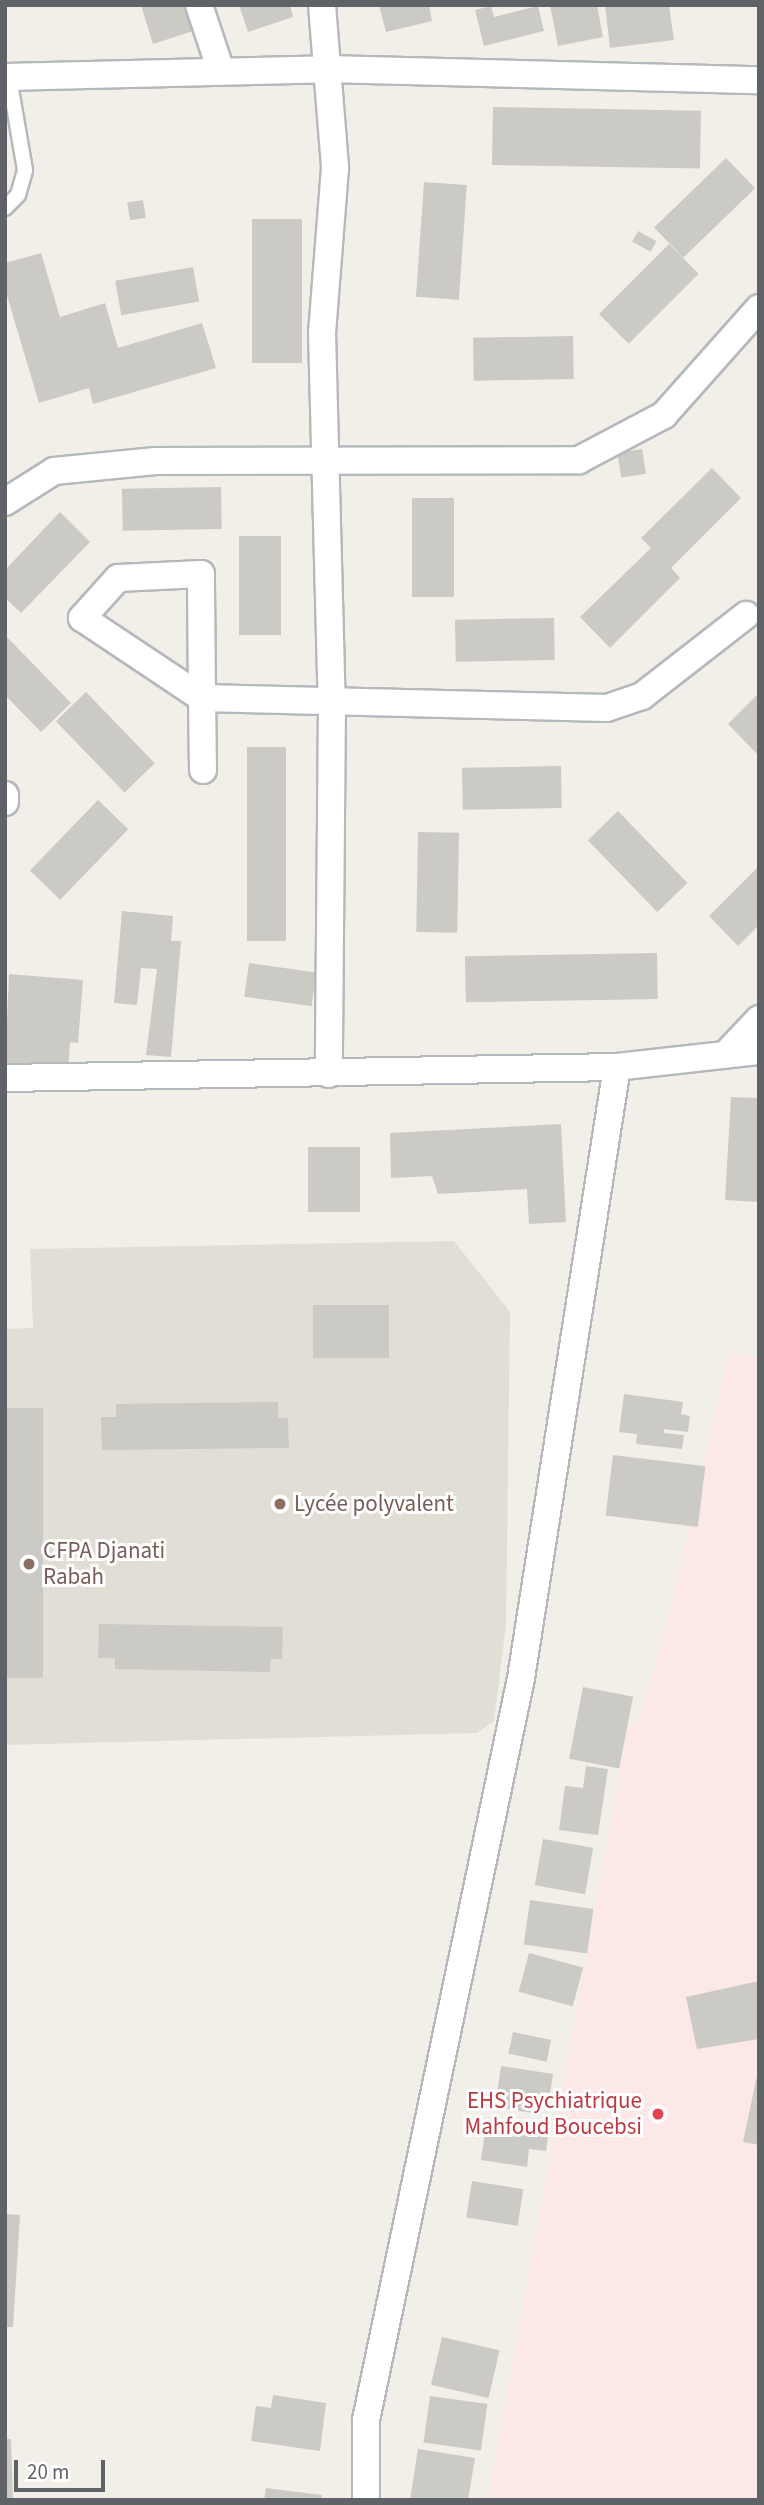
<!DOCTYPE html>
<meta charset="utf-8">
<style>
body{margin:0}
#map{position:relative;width:764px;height:2505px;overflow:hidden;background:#f1efe8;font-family:"Source Sans 3",sans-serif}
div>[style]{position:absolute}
.education>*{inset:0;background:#e1ded6}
.medical>*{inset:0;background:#fce8e6}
.building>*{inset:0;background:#cccac5;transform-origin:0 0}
.roads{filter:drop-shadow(2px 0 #b5b8bc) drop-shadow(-2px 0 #b5b8bc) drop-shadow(0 2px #b5b8bc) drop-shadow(0 -2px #b5b8bc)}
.service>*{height:14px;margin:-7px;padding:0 7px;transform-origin:7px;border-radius:7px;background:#fff}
.minor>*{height:26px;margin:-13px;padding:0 13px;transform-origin:13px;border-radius:13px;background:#fff}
.dots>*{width:19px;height:19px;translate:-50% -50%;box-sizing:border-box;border:4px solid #fff;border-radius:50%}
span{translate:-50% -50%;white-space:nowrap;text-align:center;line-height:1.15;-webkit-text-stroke:6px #fff;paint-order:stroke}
.education-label{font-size:23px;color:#785e54}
.left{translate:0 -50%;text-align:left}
.health-label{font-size:23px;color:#be3a42}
.right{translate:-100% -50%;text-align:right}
.frame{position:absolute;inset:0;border:7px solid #5f6368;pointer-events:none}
.scale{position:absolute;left:14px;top:2460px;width:91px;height:32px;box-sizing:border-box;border:4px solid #5f6368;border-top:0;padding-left:9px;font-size:21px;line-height:24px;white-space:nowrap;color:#5f6368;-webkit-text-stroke:5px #fff;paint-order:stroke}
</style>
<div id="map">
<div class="education">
<i style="clip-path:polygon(454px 1241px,510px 1312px,506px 1626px,494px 1721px,477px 1733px,5px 1745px,5px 1329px,33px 1328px,30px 1249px)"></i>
</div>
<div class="medical">
<i style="clip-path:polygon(729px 1352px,759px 1357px,759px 2500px,488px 2500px,628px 1725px,636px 1728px,664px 1636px)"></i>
</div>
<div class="building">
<i style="clip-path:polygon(141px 5px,195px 5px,202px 28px,153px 44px)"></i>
<i style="clip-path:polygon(239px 5px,290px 5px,293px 17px,248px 32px)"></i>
<i style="clip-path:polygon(379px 5px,429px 5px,432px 21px,386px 32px)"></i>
<i style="clip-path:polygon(550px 5px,597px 5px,603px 37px,558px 46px)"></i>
<i style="clip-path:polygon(605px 5px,669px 5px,674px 40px,610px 48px)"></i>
<i style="clip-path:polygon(491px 6px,494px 17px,538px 6px,544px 31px,484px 46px,475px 10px)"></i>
<i style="left:493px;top:107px;width:208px;height:58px;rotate:1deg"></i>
<i style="left:726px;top:158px;width:42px;height:100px;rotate:46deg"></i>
<i style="left:424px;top:182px;width:43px;height:115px;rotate:4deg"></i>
<i style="left:143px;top:200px;width:18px;height:16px;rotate:81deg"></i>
<i style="left:252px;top:219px;width:50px;height:144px"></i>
<i style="left:638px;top:231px;width:21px;height:12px;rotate:29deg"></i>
<i style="left:669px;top:244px;width:42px;height:99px;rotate:45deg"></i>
<i style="clip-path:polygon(41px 253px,60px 317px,105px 303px,118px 348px,202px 323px,216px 368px,93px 404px,89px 388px,39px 403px,5px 289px,5px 263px)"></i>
<i style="left:193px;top:267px;width:35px;height:79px;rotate:80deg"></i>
<i style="left:573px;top:336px;width:43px;height:100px;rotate:89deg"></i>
<i style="left:642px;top:449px;width:25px;height:25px;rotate:81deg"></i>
<i style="clip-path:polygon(712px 468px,741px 498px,671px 568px,680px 578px,610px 648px,580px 617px,651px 548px,641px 538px)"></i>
<i style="left:221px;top:487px;width:42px;height:99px;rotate:89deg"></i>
<i style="left:412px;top:498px;width:42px;height:99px"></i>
<i style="clip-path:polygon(60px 512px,90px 542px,21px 613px,5px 598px,5px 570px)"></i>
<i style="left:239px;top:536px;width:42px;height:99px"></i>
<i style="left:554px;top:618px;width:42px;height:99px;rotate:89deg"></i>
<i style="clip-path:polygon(5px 635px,71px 703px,41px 732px,5px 695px)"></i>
<i style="left:86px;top:692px;width:99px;height:42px;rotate:46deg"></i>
<i style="clip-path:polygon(759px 693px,759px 752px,757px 754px,728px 724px)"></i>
<i style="left:247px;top:747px;width:39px;height:194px"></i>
<i style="left:561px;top:766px;width:42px;height:99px;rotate:89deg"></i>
<i style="left:98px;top:800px;width:42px;height:98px;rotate:44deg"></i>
<i style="left:618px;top:811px;width:100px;height:42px;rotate:46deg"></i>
<i style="left:418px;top:832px;width:41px;height:100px;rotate:1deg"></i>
<i style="clip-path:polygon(759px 866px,759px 925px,738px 946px,709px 916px)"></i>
<i style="clip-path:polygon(122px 911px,173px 916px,171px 941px,181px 941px,171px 1057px,146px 1055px,157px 969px,141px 968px,137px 1005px,114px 1003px)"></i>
<i style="left:657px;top:953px;width:46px;height:192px;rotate:89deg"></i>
<i style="left:249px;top:963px;width:68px;height:34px;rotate:8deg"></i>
<i style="clip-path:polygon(9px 974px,83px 980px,78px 1043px,70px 1042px,68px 1073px,5px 1068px)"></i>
<i style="clip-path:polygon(731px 1097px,759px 1098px,759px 1202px,725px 1200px)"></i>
<i style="clip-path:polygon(561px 1124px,566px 1222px,529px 1224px,527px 1189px,438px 1194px,432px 1176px,391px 1178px,390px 1133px)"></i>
<i style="left:308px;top:1147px;width:52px;height:65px"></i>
<i style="left:313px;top:1305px;width:76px;height:53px"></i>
<i style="clip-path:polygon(624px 1394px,683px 1402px,681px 1414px,690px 1416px,688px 1432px,664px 1429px,664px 1433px,684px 1435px,682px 1449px,636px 1444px,637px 1434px,619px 1432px)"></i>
<i style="clip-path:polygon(278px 1402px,278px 1418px,288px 1418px,289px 1448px,102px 1450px,101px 1417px,116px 1417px,116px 1404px)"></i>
<i style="left:43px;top:1408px;width:270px;height:38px;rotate:90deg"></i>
<i style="left:613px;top:1455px;width:93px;height:61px;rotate:7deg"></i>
<i style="clip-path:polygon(99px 1624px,283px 1627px,282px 1659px,271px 1659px,270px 1672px,115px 1669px,115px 1658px,98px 1658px)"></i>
<i style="left:583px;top:1687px;width:51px;height:73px;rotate:11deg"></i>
<i style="clip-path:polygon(586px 1766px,608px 1769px,598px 1835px,559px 1830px,565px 1786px,583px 1788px)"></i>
<i style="left:543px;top:1839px;width:51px;height:47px;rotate:10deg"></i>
<i style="left:530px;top:1900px;width:64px;height:45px;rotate:8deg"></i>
<i style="left:529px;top:1953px;width:56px;height:40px;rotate:15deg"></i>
<i style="clip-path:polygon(759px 1981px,759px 2039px,697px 2049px,686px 1997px)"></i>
<i style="left:513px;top:2032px;width:39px;height:22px;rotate:12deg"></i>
<i style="clip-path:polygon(501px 2066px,553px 2074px,550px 2093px,541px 2092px,539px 2114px,495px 2107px)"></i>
<i style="clip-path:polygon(758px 2071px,759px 2071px,759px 2145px,743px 2142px)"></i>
<i style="clip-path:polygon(487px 2120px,549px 2129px,546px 2151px,529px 2149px,527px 2167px,481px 2160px)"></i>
<i style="left:472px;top:2181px;width:52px;height:37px;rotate:9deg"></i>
<i style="clip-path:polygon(5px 2214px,20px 2215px,13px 2327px,5px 2327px)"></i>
<i style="left:442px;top:2337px;width:59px;height:49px;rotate:13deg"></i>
<i style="clip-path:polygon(273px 2395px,326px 2403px,320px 2451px,251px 2441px,256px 2406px,271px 2408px)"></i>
<i style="left:430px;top:2396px;width:58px;height:47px;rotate:8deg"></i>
<i style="clip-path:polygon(5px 2439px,11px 2439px,13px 2500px,5px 2500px)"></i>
<i style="clip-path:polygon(418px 2449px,475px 2458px,468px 2500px,410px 2500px)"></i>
<i style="clip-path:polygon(266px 2488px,322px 2495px,321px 2500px,264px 2500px)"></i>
</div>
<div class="roads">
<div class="service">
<i style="left:5px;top:208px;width:18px;rotate:-45deg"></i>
<i style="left:18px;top:195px;width:26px;rotate:-74deg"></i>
<i style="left:25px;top:170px;width:94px;rotate:-99.8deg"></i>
</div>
<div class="minor">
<i style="left:199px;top:5px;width:70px;rotate:71.6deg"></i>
<i style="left:322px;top:5px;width:164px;rotate:85.4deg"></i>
<i style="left:335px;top:168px;width:165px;rotate:94.5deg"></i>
<i style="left:322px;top:332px;width:371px;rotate:88.5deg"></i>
<i style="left:332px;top:703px;width:371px;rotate:90.5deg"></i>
<i style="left:5px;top:77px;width:322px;rotate:-1.4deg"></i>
<i style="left:327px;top:69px;width:432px;rotate:1.5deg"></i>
<i style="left:5px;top:502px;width:58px;rotate:-32.3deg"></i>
<i style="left:54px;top:471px;width:102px;rotate:-5.6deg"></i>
<i style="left:156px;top:461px;width:423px;rotate:-0.1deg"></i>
<i style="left:579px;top:460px;width:96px;rotate:-27.9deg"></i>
<i style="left:664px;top:415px;width:143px;rotate:-48.4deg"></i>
<i style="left:203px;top:770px;width:72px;rotate:-90.8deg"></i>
<i style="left:202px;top:698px;width:124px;rotate:-90.5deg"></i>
<i style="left:201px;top:574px;width:83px;rotate:177.2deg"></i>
<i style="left:118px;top:578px;width:54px;rotate:132deg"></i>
<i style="left:82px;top:618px;width:144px;rotate:33.7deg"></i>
<i style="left:202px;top:698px;width:405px;rotate:1.4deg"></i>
<i style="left:607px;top:708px;width:37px;rotate:-19deg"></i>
<i style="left:642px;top:696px;width:132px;rotate:-37.9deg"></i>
<i style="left:5px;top:795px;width:7px;rotate:90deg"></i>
<i style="left:726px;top:1054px;width:48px;rotate:-46.7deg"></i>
<i style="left:5px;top:1078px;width:612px;rotate:-1.03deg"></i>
<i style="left:617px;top:1067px;width:143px;rotate:-6.4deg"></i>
<i style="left:366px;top:2500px;width:80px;rotate:-90deg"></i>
<i style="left:366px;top:2420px;width:758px;rotate:-78.2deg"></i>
<i style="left:521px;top:1678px;width:618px;rotate:-81.07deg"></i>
</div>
</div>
<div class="dots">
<i style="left:280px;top:1504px;background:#8d6e63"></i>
<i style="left:29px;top:1564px;background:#8d6e63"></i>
<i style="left:658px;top:2114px;background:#e0444e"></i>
</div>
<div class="education-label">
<span class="left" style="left:294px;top:1504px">Lycée polyvalent</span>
<span class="left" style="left:43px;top:1564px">CFPA Djanati<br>Rabah</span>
</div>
<div class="health-label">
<span class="right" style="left:642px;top:2114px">EHS Psychiatrique<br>Mahfoud Boucebsi</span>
</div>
<div class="frame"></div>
<div class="scale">20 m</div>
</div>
